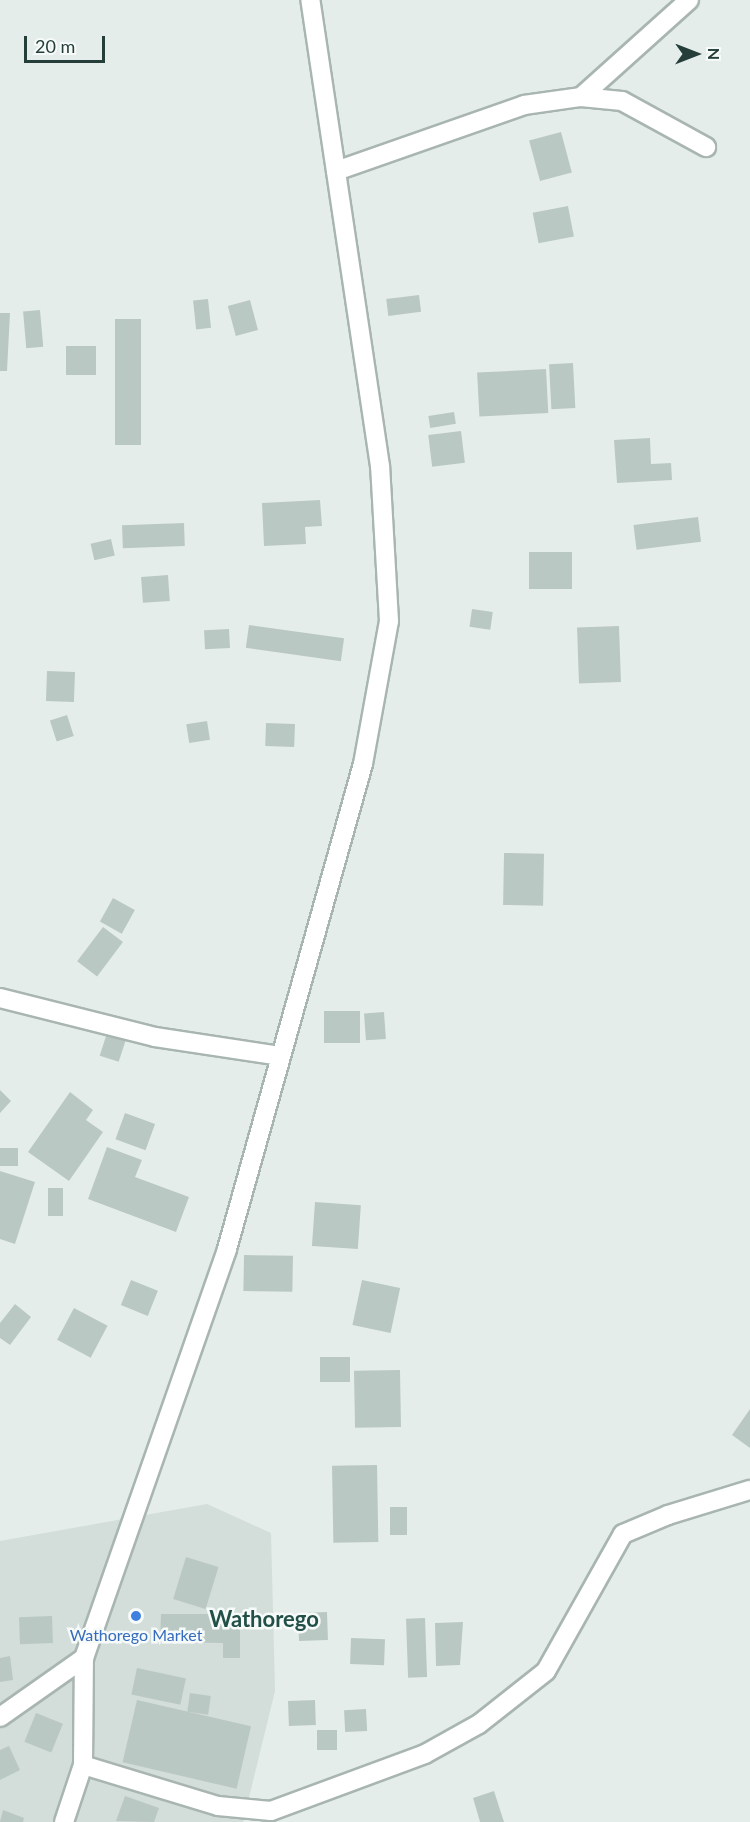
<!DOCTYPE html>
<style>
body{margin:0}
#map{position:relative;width:750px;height:1822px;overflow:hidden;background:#e5edea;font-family:Lato,sans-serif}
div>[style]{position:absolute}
.built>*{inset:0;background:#d3ddd9}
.building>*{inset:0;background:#bac8c4;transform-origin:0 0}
.roads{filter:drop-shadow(2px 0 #a8b5b1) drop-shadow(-2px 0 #a8b5b1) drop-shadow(0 2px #a8b5b1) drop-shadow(0 -2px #a8b5b1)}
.minor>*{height:18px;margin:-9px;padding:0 9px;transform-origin:9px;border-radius:9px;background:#fff}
.tertiary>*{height:18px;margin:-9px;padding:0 9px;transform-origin:9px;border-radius:9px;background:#fff}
.dots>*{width:16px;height:16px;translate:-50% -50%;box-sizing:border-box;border:3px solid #f6faf8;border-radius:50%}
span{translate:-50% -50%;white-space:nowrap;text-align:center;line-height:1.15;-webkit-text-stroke:5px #f6faf8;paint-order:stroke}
.shop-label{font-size:16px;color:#366cbe}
.district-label{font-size:22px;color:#225048;font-weight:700}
.north{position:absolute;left:666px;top:24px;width:60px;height:60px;-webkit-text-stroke:4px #f6faf8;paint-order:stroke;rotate:90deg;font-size:16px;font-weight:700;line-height:24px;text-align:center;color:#253e39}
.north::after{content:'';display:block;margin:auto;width:21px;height:27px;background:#253e39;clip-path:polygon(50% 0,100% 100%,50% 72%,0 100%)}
.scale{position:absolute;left:24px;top:36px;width:81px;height:27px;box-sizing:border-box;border:3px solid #253e39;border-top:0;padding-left:8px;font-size:18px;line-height:21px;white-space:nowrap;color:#253e39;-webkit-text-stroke:4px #f6faf8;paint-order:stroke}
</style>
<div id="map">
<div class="built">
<i style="clip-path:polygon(207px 1504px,271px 1533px,275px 1691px,243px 1822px,0 1822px,0 1541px)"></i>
</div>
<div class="building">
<i style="left:561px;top:132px;width:42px;height:33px;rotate:75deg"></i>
<i style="left:568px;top:206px;width:31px;height:36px;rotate:79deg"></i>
<i style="left:419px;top:295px;width:17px;height:33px;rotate:83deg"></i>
<i style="left:208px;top:299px;width:29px;height:15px;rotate:84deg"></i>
<i style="left:250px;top:300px;width:31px;height:23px;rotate:75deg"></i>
<i style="left:40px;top:310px;width:37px;height:17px;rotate:85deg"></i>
<i style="clip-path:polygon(0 313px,10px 313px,7px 371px,0 371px)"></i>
<i style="left:115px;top:319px;width:26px;height:126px"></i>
<i style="left:66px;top:346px;width:30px;height:29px"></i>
<i style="left:573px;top:363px;width:45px;height:24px;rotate:87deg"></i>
<i style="left:546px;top:369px;width:44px;height:69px;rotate:87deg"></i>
<i style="left:454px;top:412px;width:12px;height:26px;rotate:81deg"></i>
<i style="left:461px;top:431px;width:32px;height:33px;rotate:83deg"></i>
<i style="clip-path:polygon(650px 438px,651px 464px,671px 463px,672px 480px,617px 483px,614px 440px)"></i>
<i style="clip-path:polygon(320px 500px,322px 526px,305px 527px,306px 544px,264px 546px,262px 503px)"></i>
<i style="left:698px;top:517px;width:25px;height:65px;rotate:83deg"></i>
<i style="left:184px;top:523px;width:23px;height:62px;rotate:88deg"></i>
<i style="left:111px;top:539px;width:17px;height:21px;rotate:77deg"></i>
<i style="left:529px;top:552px;width:43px;height:37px"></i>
<i style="left:168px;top:575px;width:26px;height:27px;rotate:86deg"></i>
<i style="left:472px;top:609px;width:21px;height:18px;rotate:8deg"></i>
<i style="left:249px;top:625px;width:96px;height:23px;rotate:8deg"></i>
<i style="left:619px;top:626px;width:56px;height:42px;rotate:88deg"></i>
<i style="left:229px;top:629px;width:19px;height:25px;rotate:87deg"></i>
<i style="left:47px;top:671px;width:28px;height:30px;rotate:2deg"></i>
<i style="left:67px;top:715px;width:22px;height:18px;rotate:72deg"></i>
<i style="left:207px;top:721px;width:19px;height:21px;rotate:81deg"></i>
<i style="left:266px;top:723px;width:29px;height:23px;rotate:2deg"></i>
<i style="left:504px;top:853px;width:40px;height:52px;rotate:1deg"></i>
<i style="left:113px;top:898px;width:25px;height:27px;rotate:29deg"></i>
<i style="left:103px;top:927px;width:25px;height:43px;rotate:37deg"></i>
<i style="left:324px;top:1011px;width:36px;height:32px"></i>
<i style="left:384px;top:1012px;width:27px;height:20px;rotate:86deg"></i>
<i style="left:108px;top:1030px;width:20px;height:27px;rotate:18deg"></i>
<i style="clip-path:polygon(0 1090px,11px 1101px,0 1113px)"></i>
<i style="clip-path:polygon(70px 1092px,93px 1110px,86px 1120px,103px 1132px,69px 1181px,28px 1152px)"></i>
<i style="left:125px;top:1113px;width:32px;height:28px;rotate:20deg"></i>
<i style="clip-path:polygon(107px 1147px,142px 1160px,135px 1177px,189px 1197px,176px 1232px,88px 1199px)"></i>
<i style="left:18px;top:1148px;width:18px;height:18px;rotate:90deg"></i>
<i style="clip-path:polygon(0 1171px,35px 1182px,15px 1244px,0 1239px)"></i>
<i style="left:48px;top:1188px;width:15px;height:28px"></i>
<i style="left:315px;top:1202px;width:46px;height:44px;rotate:4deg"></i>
<i style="left:244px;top:1255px;width:49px;height:36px;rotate:1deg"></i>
<i style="left:131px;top:1280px;width:29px;height:27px;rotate:22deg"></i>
<i style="left:362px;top:1280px;width:39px;height:46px;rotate:12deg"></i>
<i style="clip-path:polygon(15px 1304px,31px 1317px,10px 1345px,0 1338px,0 1323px)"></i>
<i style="left:74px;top:1308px;width:38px;height:36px;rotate:28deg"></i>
<i style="left:320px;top:1357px;width:30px;height:25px"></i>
<i style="left:400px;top:1370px;width:57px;height:46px;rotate:89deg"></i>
<i style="clip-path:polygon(750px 1409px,750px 1448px,732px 1435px)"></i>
<i style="left:377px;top:1465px;width:77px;height:45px;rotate:89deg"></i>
<i style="left:390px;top:1507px;width:17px;height:28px"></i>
<i style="left:186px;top:1557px;width:34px;height:44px;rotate:17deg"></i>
<i style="left:327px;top:1612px;width:28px;height:29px;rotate:88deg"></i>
<i style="clip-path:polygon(161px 1614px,240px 1614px,240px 1658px,223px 1658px,223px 1643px,160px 1642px)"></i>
<i style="left:52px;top:1616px;width:27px;height:33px;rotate:88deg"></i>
<i style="left:425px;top:1618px;width:59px;height:19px;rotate:88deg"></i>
<i style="clip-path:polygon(463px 1622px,460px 1665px,436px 1666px,435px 1623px)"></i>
<i style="left:351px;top:1638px;width:34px;height:26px;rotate:2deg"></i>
<i style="clip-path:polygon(10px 1656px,13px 1680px,0 1682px,0 1658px)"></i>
<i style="left:137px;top:1668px;width:50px;height:27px;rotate:12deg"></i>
<i style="left:190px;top:1693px;width:21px;height:19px;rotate:8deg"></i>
<i style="left:137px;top:1700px;width:117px;height:64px;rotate:13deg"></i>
<i style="left:315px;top:1700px;width:25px;height:27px;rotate:88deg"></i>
<i style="left:366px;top:1709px;width:22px;height:22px;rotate:87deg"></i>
<i style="left:36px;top:1713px;width:29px;height:31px;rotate:22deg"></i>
<i style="left:317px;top:1730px;width:20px;height:20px"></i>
<i style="clip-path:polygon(9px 1746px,20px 1770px,0 1780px,0 1750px)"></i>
<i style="clip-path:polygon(494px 1791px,504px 1822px,480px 1822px,473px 1798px)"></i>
<i style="clip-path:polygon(125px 1796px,159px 1808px,154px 1822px,116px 1821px)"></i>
<i style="clip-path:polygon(3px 1810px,24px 1818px,23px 1822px,0 1822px)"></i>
</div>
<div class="roads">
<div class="minor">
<i style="left:581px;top:97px;width:145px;rotate:-41.9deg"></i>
<i style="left:336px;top:171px;width:199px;rotate:-19.3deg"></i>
<i style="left:524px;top:105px;width:58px;rotate:-8deg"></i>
<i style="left:581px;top:97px;width:41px;rotate:5.6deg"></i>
<i style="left:622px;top:101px;width:96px;rotate:28.7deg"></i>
<i style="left:0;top:998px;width:160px;rotate:14.1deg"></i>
<i style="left:155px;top:1037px;width:126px;rotate:8.6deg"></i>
<i style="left:0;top:1717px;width:103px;rotate:-35.1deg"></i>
<i style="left:83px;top:1765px;width:141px;rotate:16.9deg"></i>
<i style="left:218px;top:1806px;width:53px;rotate:5.4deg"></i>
<i style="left:271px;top:1811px;width:164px;rotate:-20.3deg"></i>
<i style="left:425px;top:1754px;width:62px;rotate:-29.1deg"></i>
<i style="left:479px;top:1724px;width:85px;rotate:-38.3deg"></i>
<i style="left:546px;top:1671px;width:157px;rotate:-60.7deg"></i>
<i style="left:623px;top:1534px;width:49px;rotate:-22.9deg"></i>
<i style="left:668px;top:1515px;width:86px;rotate:-17deg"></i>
</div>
<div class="tertiary">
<i style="left:64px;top:1822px;width:60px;rotate:-71.6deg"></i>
<i style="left:83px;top:1765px;width:107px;rotate:-89.5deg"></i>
<i style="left:84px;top:1658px;width:433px;rotate:-70.7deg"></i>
<i style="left:227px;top:1249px;width:504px;rotate:-74.34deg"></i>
<i style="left:363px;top:764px;width:145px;rotate:-79.7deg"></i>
<i style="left:389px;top:621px;width:155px;rotate:-93.3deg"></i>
<i style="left:380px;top:466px;width:471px;rotate:-98.5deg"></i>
</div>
</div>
<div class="dots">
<i style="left:136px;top:1616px;background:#3f7fe0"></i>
</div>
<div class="shop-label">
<span style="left:136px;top:1635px">Wathorego Market</span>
</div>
<div class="district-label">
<span style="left:264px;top:1619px">Wathorego</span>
</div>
<div class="north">N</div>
<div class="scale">20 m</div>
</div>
